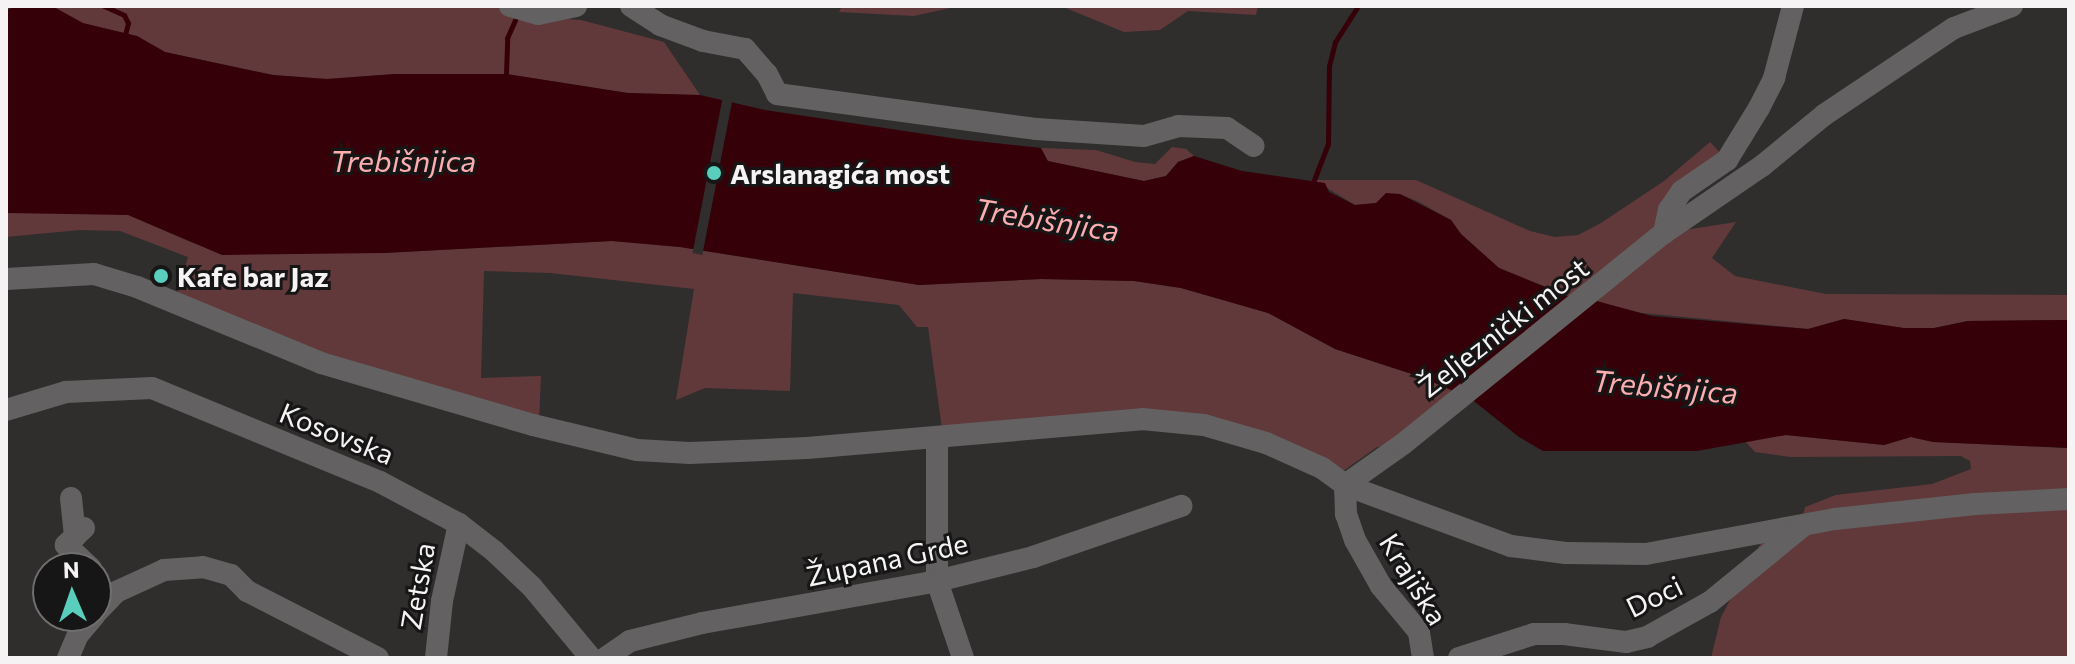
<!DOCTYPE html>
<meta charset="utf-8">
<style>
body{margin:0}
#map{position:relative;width:2075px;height:664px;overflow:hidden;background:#302d2d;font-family:Commissioner,sans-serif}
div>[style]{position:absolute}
.green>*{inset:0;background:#62393b}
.water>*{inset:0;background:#350008}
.pier>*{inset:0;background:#302d2d;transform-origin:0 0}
.stream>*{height:5px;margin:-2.5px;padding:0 2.5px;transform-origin:2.5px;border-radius:2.5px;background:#350008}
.minor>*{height:22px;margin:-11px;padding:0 11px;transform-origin:11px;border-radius:11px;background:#636161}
.dots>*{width:22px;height:22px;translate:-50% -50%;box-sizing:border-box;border:4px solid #171616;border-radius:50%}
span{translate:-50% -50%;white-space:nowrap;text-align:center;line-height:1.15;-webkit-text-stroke:6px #171616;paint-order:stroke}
.poi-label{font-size:28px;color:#f5f3f3;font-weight:700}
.left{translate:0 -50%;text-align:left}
.street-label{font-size:28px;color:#f5f3f3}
.water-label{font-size:30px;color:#fdadb0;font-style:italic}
.frame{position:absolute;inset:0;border:8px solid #f5f3f3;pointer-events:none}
.north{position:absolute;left:32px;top:552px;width:80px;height:80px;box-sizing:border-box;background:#171616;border:2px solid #706e6e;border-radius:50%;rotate:358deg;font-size:22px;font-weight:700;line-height:32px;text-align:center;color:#f5f3f3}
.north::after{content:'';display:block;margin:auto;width:28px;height:36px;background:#5acebd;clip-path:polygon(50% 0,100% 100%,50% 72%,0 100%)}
</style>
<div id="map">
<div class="green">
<i style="clip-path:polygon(52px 6px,490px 6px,533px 17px,581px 20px,664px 42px,700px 95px,628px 93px,506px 74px,395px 74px,327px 79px,273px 75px,165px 52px,137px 36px,83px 24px)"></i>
<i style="clip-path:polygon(842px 6px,959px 6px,914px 16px,839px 12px)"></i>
<i style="clip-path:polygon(1061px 6px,1258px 6px,1256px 15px,1188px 11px,1160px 30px,1124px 32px)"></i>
<i style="clip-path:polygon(1710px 142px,1727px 160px,1682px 191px,1665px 233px,1736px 222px,1712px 258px,1735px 276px,1826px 294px,2069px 295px,2069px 320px,1968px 321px,1934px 328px,1903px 328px,1844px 319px,1808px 329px,1632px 312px,1593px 300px,1575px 299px,1499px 268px,1461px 234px,1451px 220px,1419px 202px,1400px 194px,1377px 203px,1355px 205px,1314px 180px,1416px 180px,1530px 231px,1555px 237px,1578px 235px,1601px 223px,1664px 181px)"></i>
<i style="clip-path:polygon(1172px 147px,1186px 149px,1194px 156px,1178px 162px,1166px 176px,1144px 181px,1047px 161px,1041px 148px,1096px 150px,1135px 162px,1155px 164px)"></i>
<i style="clip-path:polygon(62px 211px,129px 215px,193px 243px,384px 253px,612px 241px,680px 247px,919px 285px,1041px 279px,1134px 281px,1181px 288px,1268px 313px,1335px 349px,1421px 377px,1457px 393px,1387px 446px,1377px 447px,1343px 471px,1206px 418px,942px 429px,928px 327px,917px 327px,899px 305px,793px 293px,790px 391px,705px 388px,676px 400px,694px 289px,550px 273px,484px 271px,481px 378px,541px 376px,539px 421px,321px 363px,174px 304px,188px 257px,120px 231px,80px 230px,6px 237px,6px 213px)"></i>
<i style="clip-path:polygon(1786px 435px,1884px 445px,1911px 437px,1933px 442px,2067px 448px,2069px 495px,1802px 520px,1805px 507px,1836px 495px,1932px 484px,1971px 469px,1970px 461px,1961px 456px,1791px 457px,1755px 452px,1744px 440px)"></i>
<i style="clip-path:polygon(2069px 505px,2069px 658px,1711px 658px,1721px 617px,1763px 539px,1833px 525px)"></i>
</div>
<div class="water">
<i style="clip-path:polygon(15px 6px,52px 6px,83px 23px,137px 36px,165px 52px,273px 75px,327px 79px,395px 74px,506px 74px,628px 93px,700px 95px,765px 110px,958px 139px,1041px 148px,1048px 161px,1144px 181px,1166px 176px,1178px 162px,1194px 156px,1242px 171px,1325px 183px,1329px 192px,1355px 205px,1376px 203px,1386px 193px,1400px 194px,1451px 220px,1461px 234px,1499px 268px,1575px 299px,1593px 300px,1652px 316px,1808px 329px,1844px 319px,1904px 328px,1934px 328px,1968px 321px,2069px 320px,2069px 448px,1933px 442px,1911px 437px,1884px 445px,1786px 435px,1697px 451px,1543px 451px,1519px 437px,1470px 398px,1421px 377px,1335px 349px,1268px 313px,1181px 288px,1134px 281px,1041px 279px,919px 285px,680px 247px,612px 241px,384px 253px,222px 255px,128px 215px,6px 213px,6px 11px)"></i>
</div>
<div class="pier">
<i style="left:723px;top:96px;width:10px;height:160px;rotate:11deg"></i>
</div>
<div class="stream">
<i style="left:104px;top:6px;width:22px;rotate:24deg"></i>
<i style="left:124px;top:15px;width:9px;rotate:63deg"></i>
<i style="left:128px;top:23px;width:12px;rotate:104deg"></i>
<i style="left:506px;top:74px;width:36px;rotate:-88deg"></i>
<i style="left:507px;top:38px;width:20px;rotate:-66deg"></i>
<i style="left:1314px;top:180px;width:39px;rotate:-69deg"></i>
<i style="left:1328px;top:144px;width:78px;rotate:-89.3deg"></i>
<i style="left:1329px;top:66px;width:25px;rotate:-76deg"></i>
<i style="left:1335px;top:42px;width:43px;rotate:-57.4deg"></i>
</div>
<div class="minor">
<i style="left:510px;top:6px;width:29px;rotate:16deg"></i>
<i style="left:538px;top:14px;width:39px;rotate:-12deg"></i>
<i style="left:631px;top:6px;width:35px;rotate:33deg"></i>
<i style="left:660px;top:25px;width:46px;rotate:20.4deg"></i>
<i style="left:703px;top:41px;width:43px;rotate:10.8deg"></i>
<i style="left:745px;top:49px;width:33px;rotate:49deg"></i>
<i style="left:767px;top:74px;width:22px;rotate:63deg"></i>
<i style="left:777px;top:94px;width:261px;rotate:7.7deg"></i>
<i style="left:1036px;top:129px;width:108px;rotate:3.7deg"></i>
<i style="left:1144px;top:136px;width:35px;rotate:-16deg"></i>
<i style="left:1178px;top:126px;width:49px;rotate:2.3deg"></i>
<i style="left:1227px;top:128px;width:32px;rotate:34deg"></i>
<i style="left:1664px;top:233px;width:24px;rotate:-78deg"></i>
<i style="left:1669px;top:210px;width:23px;rotate:-56deg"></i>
<i style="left:1682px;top:191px;width:55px;rotate:-34.6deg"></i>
<i style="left:1727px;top:160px;width:61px;rotate:-58.4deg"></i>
<i style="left:1759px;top:108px;width:34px;rotate:-63deg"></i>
<i style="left:1774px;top:78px;width:74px;rotate:-75.2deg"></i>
<i style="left:6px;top:279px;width:88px;rotate:-3.3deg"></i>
<i style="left:94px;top:274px;width:45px;rotate:16.8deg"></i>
<i style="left:137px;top:287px;width:199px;rotate:22.4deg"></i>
<i style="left:321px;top:363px;width:221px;rotate:16.3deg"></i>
<i style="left:533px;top:425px;width:107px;rotate:13.5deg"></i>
<i style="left:637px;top:450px;width:53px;rotate:3.2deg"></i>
<i style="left:690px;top:453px;width:117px;rotate:-2.4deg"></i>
<i style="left:807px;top:448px;width:336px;rotate:-4.9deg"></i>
<i style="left:1142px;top:419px;width:62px;rotate:5.5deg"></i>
<i style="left:1204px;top:425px;width:65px;rotate:16.2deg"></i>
<i style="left:1266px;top:443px;width:61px;rotate:24.1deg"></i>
<i style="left:1322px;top:468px;width:29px;rotate:36deg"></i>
<i style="left:1345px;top:485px;width:177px;rotate:20.2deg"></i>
<i style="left:1511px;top:546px;width:55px;rotate:7.3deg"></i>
<i style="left:1566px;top:553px;width:80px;rotate:0.7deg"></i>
<i style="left:1646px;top:554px;width:192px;rotate:-10.5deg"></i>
<i style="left:1835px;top:519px;width:141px;rotate:-6.1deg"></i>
<i style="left:1975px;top:504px;width:94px;rotate:-3deg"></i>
<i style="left:6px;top:410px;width:63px;rotate:-16.7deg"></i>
<i style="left:66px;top:392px;width:86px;rotate:-2.7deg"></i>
<i style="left:152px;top:388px;width:247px;rotate:22.4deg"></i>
<i style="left:380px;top:482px;width:89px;rotate:28deg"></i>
<i style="left:459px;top:524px;width:44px;rotate:37.6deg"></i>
<i style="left:494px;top:551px;width:52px;rotate:43.5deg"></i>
<i style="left:532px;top:587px;width:92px;rotate:50.3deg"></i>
<i style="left:937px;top:437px;width:144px;rotate:90deg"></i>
<i style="left:937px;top:581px;width:81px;rotate:71.3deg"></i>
<i style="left:71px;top:498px;width:39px;rotate:84deg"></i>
<i style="left:84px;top:528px;width:25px;rotate:137deg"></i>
<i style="left:66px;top:545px;width:34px;rotate:43deg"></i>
<i style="left:96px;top:613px;width:29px;rotate:-46deg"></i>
<i style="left:116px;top:592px;width:53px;rotate:-24.6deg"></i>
<i style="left:164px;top:570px;width:39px;rotate:-4deg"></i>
<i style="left:203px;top:567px;width:29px;rotate:16deg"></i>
<i style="left:231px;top:575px;width:23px;rotate:45deg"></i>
<i style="left:247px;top:591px;width:147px;rotate:27.1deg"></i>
<i style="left:68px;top:658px;width:25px;rotate:-67deg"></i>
<i style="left:78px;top:635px;width:25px;rotate:-50deg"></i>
<i style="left:436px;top:658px;width:57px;rotate:-84deg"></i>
<i style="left:442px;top:601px;width:79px;rotate:-77.6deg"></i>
<i style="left:605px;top:658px;width:30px;rotate:-34deg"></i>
<i style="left:630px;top:641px;width:74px;rotate:-14deg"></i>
<i style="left:702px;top:623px;width:239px;rotate:-10.1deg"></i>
<i style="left:937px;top:581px;width:99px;rotate:-14deg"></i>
<i style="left:1033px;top:557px;width:157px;rotate:-19deg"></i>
<i style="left:1423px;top:658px;width:26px;rotate:-99deg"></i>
<i style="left:1419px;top:632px;width:60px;rotate:-129.6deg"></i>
<i style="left:1381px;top:586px;width:53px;rotate:-119.5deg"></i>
<i style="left:1355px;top:540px;width:28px;rotate:-109deg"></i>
<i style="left:1346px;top:514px;width:29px;rotate:-92deg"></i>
<i style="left:1345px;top:485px;width:71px;rotate:-35.3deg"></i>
<i style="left:1403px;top:444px;width:336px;rotate:-39deg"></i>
<i style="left:1664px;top:233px;width:119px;rotate:-34.4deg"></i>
<i style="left:1762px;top:166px;width:80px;rotate:-39.4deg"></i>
<i style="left:1824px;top:115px;width:156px;rotate:-33.8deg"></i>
<i style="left:1954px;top:28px;width:62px;rotate:-20.8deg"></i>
<i style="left:1459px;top:658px;width:79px;rotate:-17.7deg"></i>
<i style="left:1534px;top:634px;width:30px"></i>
<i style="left:1564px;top:634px;width:63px;rotate:7.4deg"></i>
<i style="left:1626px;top:642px;width:22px;rotate:-13deg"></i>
<i style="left:1647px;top:637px;width:72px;rotate:-29.1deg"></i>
<i style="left:1710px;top:602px;width:120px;rotate:-39.3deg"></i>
</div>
<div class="dots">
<i style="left:714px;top:173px;background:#5acebd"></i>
<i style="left:161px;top:276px;background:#5acebd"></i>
</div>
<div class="poi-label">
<span class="left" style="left:730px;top:173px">Arslanagića most</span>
<span class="left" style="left:177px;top:276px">Kafe bar Jaz</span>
</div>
<div class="street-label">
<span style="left:1503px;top:327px;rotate:-38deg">Željeznički most</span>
<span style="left:337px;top:433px;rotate:22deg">Kosovska</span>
<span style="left:887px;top:559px;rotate:-12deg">Župana Grde</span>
<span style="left:1414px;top:579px;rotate:58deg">Krajiška</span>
<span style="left:417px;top:586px;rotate:-80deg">Zetska</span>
<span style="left:1654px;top:596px;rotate:-26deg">Doci</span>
</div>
<div class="water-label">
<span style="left:403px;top:160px">Trebišnjica</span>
<span style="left:1047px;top:219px;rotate:9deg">Trebišnjica</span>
<span style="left:1665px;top:386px;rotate:5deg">Trebišnjica</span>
</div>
<div class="frame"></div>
<div class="north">N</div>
</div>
